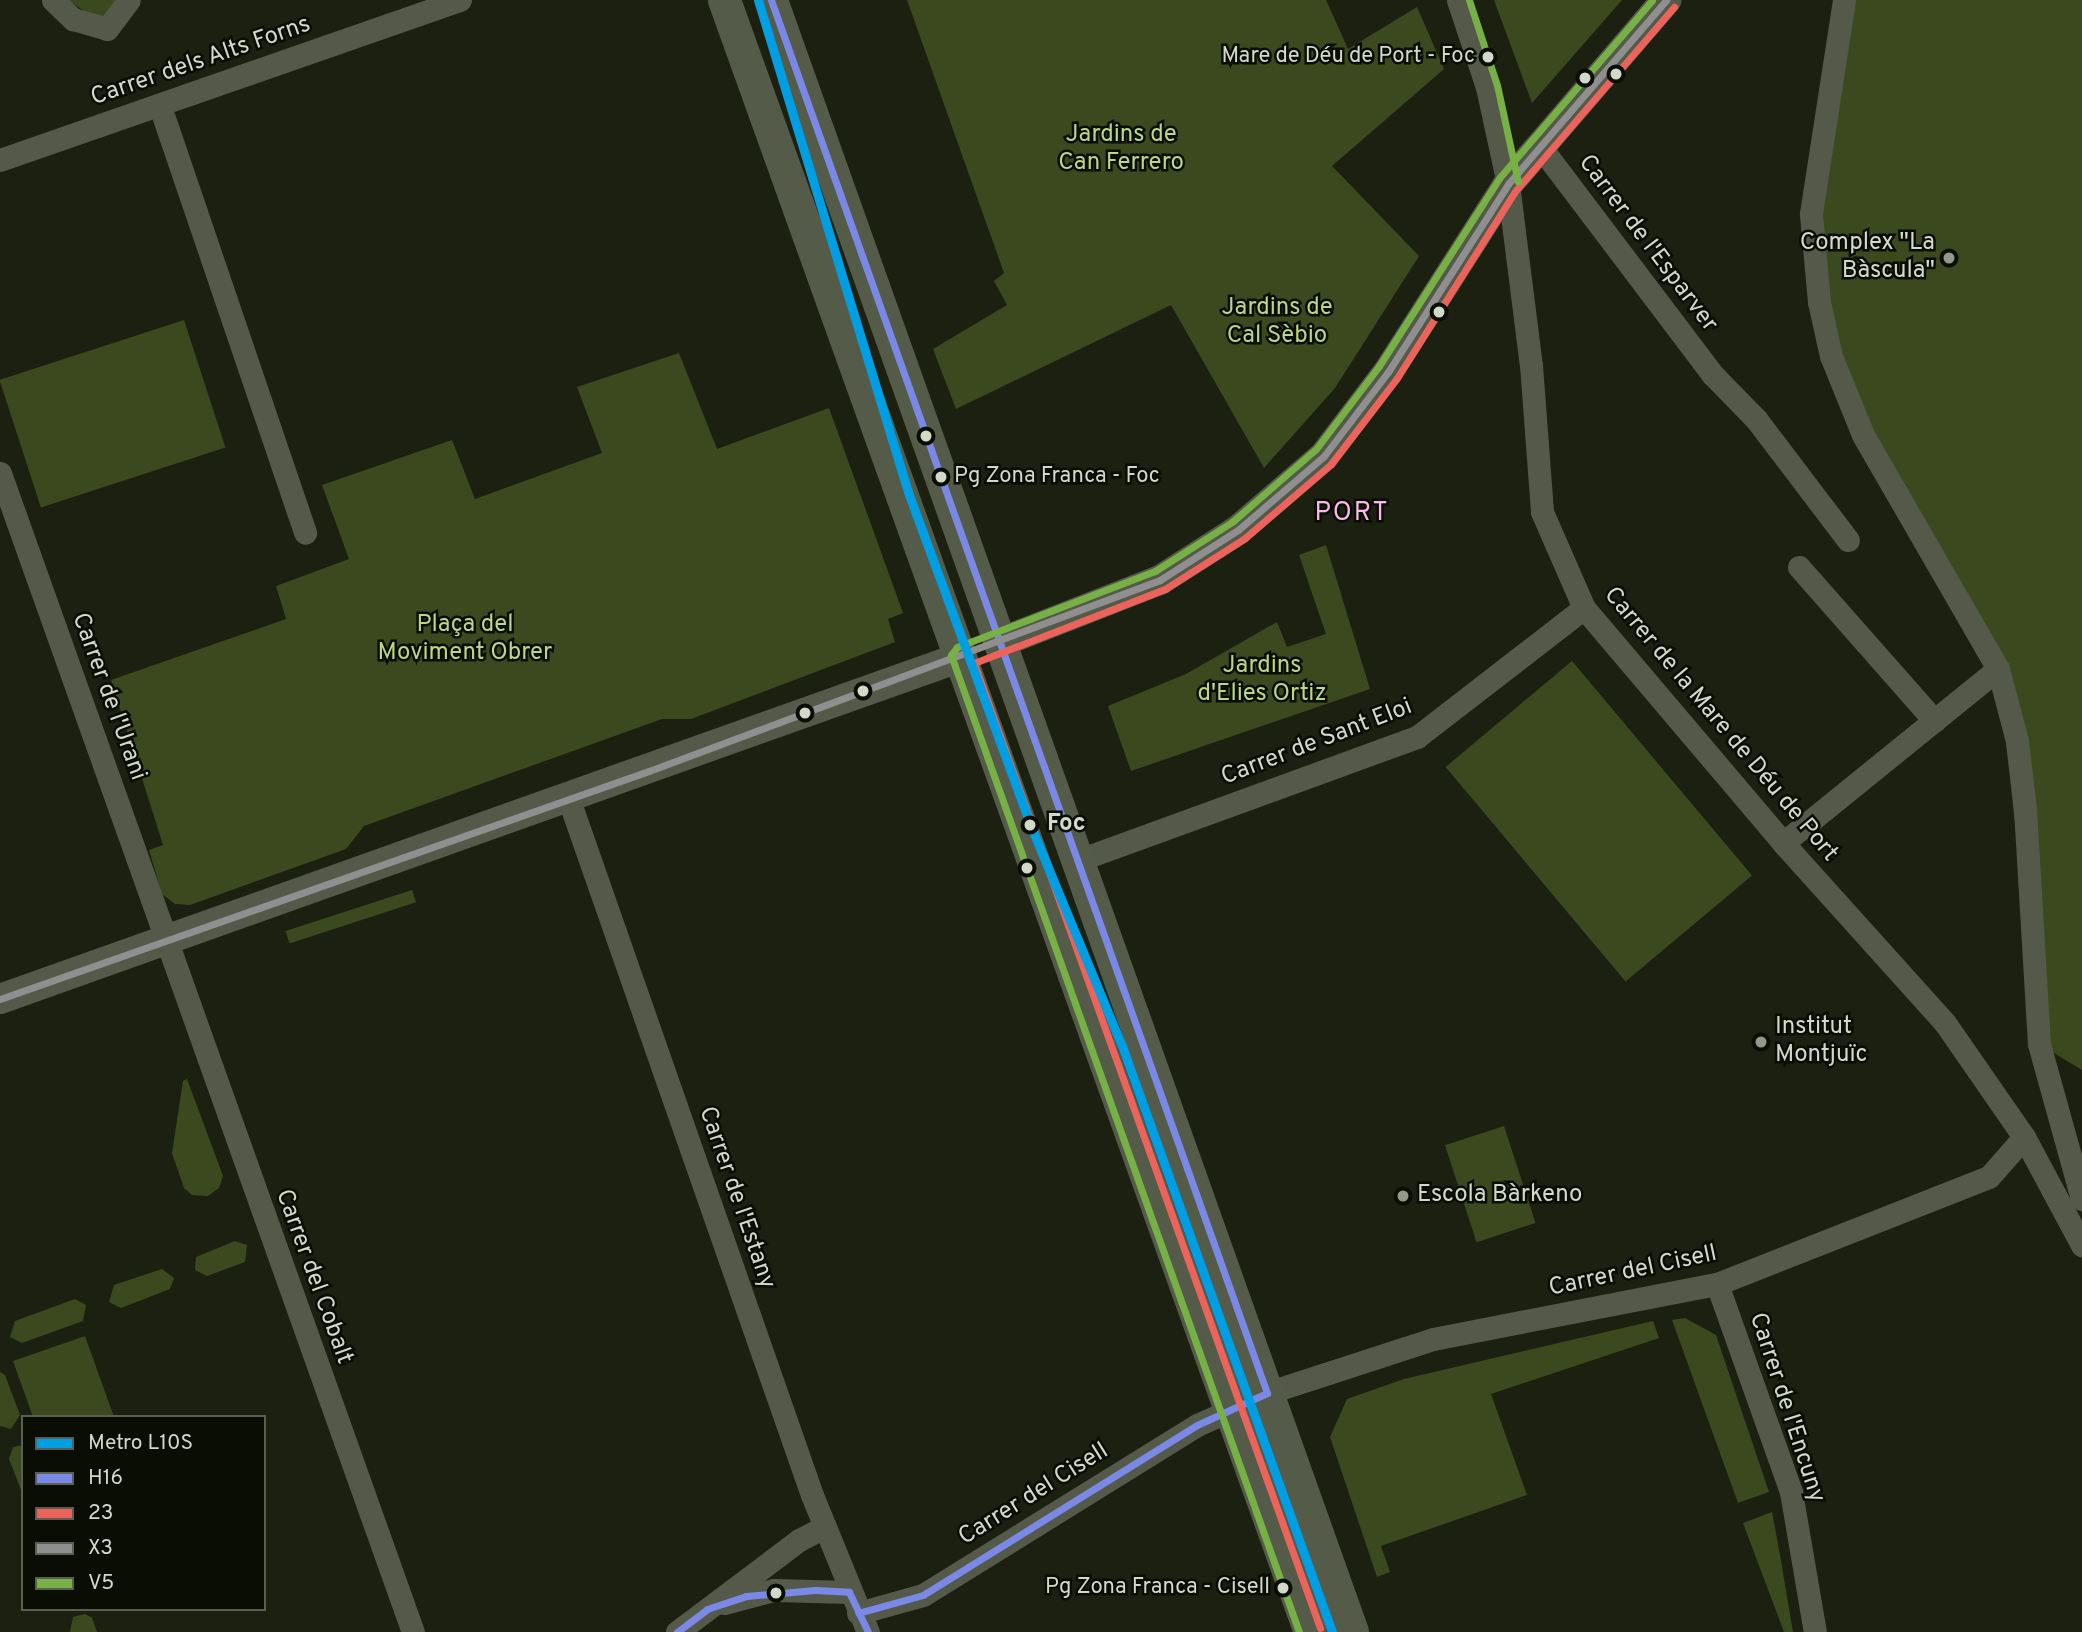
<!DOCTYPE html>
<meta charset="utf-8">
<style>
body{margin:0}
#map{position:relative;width:2082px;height:1632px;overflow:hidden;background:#1b2011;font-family:Overpass,sans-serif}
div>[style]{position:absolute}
.green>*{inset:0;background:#3c491f;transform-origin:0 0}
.minor>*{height:23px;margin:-11.5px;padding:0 11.5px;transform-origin:11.5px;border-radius:11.5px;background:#54594a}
.tertiary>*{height:30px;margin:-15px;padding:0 15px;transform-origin:15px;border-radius:15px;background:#54594a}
.secondary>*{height:33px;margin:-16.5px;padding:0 16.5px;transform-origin:16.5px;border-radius:16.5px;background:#555b49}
.bus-1>*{height:7px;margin:-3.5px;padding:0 3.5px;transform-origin:3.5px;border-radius:3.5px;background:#7a89e5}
.bus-2>*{height:7px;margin:-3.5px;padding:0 3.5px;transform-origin:3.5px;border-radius:3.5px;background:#ec635c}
.bus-3>*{height:7px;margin:-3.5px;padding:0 3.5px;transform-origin:3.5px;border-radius:3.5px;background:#8f8f8f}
.bus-4>*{height:7px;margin:-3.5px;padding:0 3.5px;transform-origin:3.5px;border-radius:3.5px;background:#77b045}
.metro-1>*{height:9px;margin:-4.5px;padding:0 4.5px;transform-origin:4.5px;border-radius:4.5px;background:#009fe3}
.dots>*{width:19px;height:19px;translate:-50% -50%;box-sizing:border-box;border:4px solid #0a0d04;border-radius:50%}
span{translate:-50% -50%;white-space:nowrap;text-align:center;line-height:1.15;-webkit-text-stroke:5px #0a0d04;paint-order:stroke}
.bus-label{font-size:22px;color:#d3d9c9}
.right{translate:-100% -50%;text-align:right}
.left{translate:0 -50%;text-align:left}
.street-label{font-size:24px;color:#d3d9c9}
.park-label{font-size:24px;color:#bbd684}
.poi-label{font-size:24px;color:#d3d9c9}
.stop-label{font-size:24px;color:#d3d9c9;font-weight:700}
.neighbourhood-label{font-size:26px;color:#f9b8ec;letter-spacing:2px}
.legend{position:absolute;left:21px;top:1415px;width:245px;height:196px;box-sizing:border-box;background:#0a0d04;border:2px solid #5a5f53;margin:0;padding:9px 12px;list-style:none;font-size:21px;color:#d3d9c9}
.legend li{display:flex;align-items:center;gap:14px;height:35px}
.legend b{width:35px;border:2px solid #5a5f53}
</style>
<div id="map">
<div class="green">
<i style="clip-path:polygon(68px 0,121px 0,103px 24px)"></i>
<i style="clip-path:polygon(907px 0,1326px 0,1348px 49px,1417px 7px,1444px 69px,1332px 166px,1419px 256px,1335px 388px,1264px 468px,1171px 305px,956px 409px,933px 349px,1007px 305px,994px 281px,1004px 273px)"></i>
<i style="clip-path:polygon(1494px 0,1622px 0,1532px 103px)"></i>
<i style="clip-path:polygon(1844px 0,2082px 0,2082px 1070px,2039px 1044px,1998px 669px,1875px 458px,1819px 302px,1811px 214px)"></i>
<i style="left:184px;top:320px;width:134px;height:194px;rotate:72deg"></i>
<i style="clip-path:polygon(679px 353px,717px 449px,829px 408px,903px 613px,888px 619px,895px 642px,691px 719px,662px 719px,364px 826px,346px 849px,190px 905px,175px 904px,162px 894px,149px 850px,163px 845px,111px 680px,286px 619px,276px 586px,349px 559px,322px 485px,452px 440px,475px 499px,602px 453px,577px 387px)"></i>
<i style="clip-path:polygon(1326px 545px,1370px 689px,1131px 771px,1108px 706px,1186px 674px,1277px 622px,1287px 647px,1326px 634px,1299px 555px)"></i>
<i style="left:1572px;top:661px;width:280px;height:165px;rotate:50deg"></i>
<i style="left:412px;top:890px;width:13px;height:133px;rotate:72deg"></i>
<i style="clip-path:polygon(187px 1079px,223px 1176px,219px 1188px,208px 1196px,192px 1195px,184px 1188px,172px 1153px,183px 1081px)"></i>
<i style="left:1504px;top:1126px;width:102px;height:62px;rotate:72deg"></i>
<i style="clip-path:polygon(235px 1241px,247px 1245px,245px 1262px,207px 1276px,195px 1270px,196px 1257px)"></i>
<i style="clip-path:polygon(162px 1269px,174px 1278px,170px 1289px,121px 1308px,109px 1302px,114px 1285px)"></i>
<i style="clip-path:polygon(75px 1299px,86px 1305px,83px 1321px,22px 1343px,10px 1337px,15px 1321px)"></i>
<i style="clip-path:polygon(1685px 1318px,1716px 1335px,1769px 1492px,1738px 1503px,1672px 1320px)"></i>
<i style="clip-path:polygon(1653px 1321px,1659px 1338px,1491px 1394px,1527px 1495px,1381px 1546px,1390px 1572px,1377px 1577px,1330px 1437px,1347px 1399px,1404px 1379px)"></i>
<i style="clip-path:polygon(85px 1336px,114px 1417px,33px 1417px,13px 1361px)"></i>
<i style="clip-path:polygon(0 1372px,5px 1375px,20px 1415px,11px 1429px,0 1426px)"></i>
<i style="clip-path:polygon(23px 1445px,23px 1495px,9px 1459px,13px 1447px)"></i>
<i style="clip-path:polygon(1772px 1512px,1780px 1555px,1793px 1632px,1784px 1632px,1743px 1523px)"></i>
<i style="clip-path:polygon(85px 1614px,92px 1618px,97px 1632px,70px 1632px,73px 1617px)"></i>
</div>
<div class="minor">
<i style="left:53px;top:0;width:28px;rotate:44deg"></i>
<i style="left:73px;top:19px;width:35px;rotate:16deg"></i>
<i style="left:107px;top:29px;width:36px;rotate:-53deg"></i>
<i style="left:1458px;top:0;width:92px;rotate:71.6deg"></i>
<i style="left:1487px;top:87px;width:99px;rotate:77.8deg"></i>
<i style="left:1508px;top:184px;width:182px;rotate:82.8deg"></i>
<i style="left:1531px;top:365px;width:147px;rotate:85.7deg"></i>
<i style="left:1542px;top:512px;width:105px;rotate:66.4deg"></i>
<i style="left:1584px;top:608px;width:308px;rotate:49.7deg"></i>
<i style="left:1783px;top:843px;width:242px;rotate:48deg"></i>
<i style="left:1945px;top:1023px;width:139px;rotate:55.3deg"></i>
<i style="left:2024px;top:1137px;width:123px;rotate:61.8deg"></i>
<i style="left:1844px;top:0;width:217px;rotate:98.8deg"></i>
<i style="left:1811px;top:214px;width:88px;rotate:84.8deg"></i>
<i style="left:1819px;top:302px;width:55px;rotate:77.5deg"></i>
<i style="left:1831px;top:356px;width:85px;rotate:67.9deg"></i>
<i style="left:1863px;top:435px;width:270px;rotate:60deg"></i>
<i style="left:1998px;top:669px;width:74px;rotate:75.2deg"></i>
<i style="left:2017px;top:741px;width:68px;rotate:83.3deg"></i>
<i style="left:2025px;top:809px;width:235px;rotate:86.6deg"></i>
<i style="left:2039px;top:1044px;width:161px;rotate:74.5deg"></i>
<i style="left:164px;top:118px;width:438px;rotate:71.2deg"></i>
<i style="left:1539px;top:145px;width:288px;rotate:52.9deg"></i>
<i style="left:1713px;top:375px;width:62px;rotate:45.7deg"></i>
<i style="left:1756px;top:419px;width:152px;rotate:52.8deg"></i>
<i style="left:0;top:160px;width:487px;rotate:-19.2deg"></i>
<i style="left:0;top:473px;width:1230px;rotate:70.39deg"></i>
<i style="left:1799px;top:567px;width:205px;rotate:48.6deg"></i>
<i style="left:569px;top:800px;width:736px;rotate:70.73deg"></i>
<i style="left:812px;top:1495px;width:148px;rotate:67.8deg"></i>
<i style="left:1783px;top:843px;width:277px;rotate:-39deg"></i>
<i style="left:1079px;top:860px;width:360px;rotate:-20deg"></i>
<i style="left:1417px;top:737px;width:211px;rotate:-37.7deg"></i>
<i style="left:1717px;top:1284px;width:221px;rotate:70.4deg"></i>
<i style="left:1791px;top:1492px;width:142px;rotate:80.3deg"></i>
<i style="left:1267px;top:1393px;width:175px;rotate:-18deg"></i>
<i style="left:1433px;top:1339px;width:289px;rotate:-11deg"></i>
<i style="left:1717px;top:1284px;width:292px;rotate:-21.5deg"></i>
<i style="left:1989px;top:1177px;width:53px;rotate:-48.8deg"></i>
<i style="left:724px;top:1603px;width:52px;rotate:-14.6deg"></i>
<i style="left:774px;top:1590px;width:75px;rotate:1.5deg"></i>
<i style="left:858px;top:1613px;width:67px;rotate:-15.5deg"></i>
<i style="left:923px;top:1595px;width:322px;rotate:-31.8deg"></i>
<i style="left:1197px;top:1425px;width:39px;rotate:-24deg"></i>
<i style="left:677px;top:1632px;width:153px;rotate:-37deg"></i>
<i style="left:799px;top:1540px;width:29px;rotate:-27deg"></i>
</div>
<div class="tertiary">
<i style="left:999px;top:643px;width:173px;rotate:-21.4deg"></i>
<i style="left:1160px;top:580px;width:93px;rotate:-32.7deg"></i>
<i style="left:1238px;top:530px;width:113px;rotate:-40.7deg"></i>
<i style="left:1324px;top:456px;width:106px;rotate:-52.7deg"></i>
<i style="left:1388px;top:372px;width:223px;rotate:-57.4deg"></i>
<i style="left:1508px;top:184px;width:243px;rotate:-49.3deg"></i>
<i style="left:0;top:999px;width:1020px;rotate:-19.59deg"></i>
</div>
<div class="secondary">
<i style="left:724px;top:0;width:1734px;rotate:70.25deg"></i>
<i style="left:771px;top:0;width:1732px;rotate:70.4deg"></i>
</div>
<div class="bus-1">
<i style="left:771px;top:0;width:1479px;rotate:70.4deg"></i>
<i style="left:1267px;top:1393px;width:77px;rotate:155.4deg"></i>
<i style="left:1197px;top:1425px;width:322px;rotate:148.2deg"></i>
<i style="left:923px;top:1595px;width:67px;rotate:164.5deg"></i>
<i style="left:677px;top:1632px;width:38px;rotate:-37deg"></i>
<i style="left:707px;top:1609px;width:41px;rotate:-18.4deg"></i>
<i style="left:746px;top:1596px;width:69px;rotate:-5deg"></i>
<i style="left:815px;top:1590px;width:34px;rotate:3deg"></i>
<i style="left:849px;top:1592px;width:44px;rotate:64.6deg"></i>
</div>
<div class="bus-2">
<i style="left:1320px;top:1628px;width:1025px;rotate:-109.73deg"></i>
<i style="left:974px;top:663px;width:205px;rotate:-21.2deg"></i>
<i style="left:1165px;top:589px;width:95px;rotate:-32.5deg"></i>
<i style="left:1245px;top:538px;width:113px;rotate:-40.7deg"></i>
<i style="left:1331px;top:464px;width:108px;rotate:-52.5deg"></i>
<i style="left:1397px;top:378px;width:222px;rotate:-57.7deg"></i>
<i style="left:1516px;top:190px;width:242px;rotate:-49.2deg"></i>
</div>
<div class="bus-3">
<i style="left:0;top:999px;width:688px;rotate:-19.36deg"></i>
<i style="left:649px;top:771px;width:546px;rotate:-20.49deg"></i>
<i style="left:1160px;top:580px;width:93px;rotate:-32.7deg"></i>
<i style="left:1238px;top:530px;width:113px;rotate:-40.7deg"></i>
<i style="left:1324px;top:456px;width:106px;rotate:-52.7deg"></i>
<i style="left:1388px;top:372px;width:223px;rotate:-57.4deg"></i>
<i style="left:1508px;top:184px;width:243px;rotate:-49.3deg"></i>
</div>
<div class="bus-4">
<i style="left:1469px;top:0;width:89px;rotate:71.8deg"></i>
<i style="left:1497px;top:85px;width:99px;rotate:77.8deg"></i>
<i style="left:1299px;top:1632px;width:1037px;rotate:-109.61deg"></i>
<i style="left:951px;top:655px;width:10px;rotate:-53deg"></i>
<i style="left:957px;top:647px;width:212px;rotate:-21deg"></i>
<i style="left:1155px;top:571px;width:91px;rotate:-32.5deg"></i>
<i style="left:1232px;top:522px;width:111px;rotate:-41deg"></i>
<i style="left:1316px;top:449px;width:104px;rotate:-52.8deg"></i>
<i style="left:1379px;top:366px;width:224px;rotate:-57.4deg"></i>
<i style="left:1500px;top:177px;width:233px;rotate:-49.3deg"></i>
</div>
<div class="metro-1">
<i style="left:758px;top:0;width:514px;rotate:73.04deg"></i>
<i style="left:908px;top:492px;width:354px;rotate:69.8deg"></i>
<i style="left:1030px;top:824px;width:240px;rotate:67.5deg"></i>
<i style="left:1122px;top:1046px;width:622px;rotate:70.28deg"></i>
</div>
<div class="dots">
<i style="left:1488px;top:57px;background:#d3d9c9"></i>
<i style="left:1616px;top:74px;background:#d3d9c9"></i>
<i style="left:1585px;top:78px;background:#d3d9c9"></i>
<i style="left:1949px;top:258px;background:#939889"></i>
<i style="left:1439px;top:312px;background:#d3d9c9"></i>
<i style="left:926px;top:436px;background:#d3d9c9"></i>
<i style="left:941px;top:477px;background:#d3d9c9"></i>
<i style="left:863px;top:691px;background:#d3d9c9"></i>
<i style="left:805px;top:713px;background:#d3d9c9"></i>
<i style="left:1030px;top:825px;background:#d3d9c9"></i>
<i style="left:1027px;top:868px;background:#d3d9c9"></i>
<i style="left:1761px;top:1042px;background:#939889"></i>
<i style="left:1403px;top:1196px;background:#939889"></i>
<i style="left:1283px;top:1588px;background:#d3d9c9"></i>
<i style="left:776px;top:1593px;background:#d3d9c9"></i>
</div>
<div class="bus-label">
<span class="right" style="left:1475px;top:57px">Mare de Déu de Port - Foc</span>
<span class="left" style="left:954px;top:477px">Pg Zona Franca - Foc</span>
<span class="right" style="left:1270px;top:1588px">Pg Zona Franca - Cisell</span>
</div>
<div class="street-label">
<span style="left:201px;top:62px;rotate:-19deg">Carrer dels Alts Forns</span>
<span style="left:1647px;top:244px;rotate:53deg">Carrer de l'Esparver</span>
<span style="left:108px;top:697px;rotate:70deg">Carrer de l'Urani</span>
<span style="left:1720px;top:725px;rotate:50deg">Carrer de la Mare de Déu de Port</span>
<span style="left:1317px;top:743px;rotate:-21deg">Carrer de Sant Eloi</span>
<span style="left:736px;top:1198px;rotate:71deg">Carrer de l'Estany</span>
<span style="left:1633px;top:1272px;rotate:-12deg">Carrer del Cisell</span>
<span style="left:313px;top:1277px;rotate:70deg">Carrer del Cobalt</span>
<span style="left:1786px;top:1408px;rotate:72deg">Carrer de l'Encuny</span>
<span style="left:1034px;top:1495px;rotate:-32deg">Carrer del Cisell</span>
</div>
<div class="park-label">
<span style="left:1121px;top:150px">Jardins de<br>Can Ferrero</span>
<span style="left:1277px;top:323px">Jardins de<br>Cal Sèbio</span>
<span style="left:465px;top:640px">Plaça del<br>Moviment Obrer</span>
<span style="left:1262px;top:681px">Jardins<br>d'Elies Ortiz</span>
</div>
<div class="poi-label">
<span class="right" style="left:1935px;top:258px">Complex "La<br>Bàscula"</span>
<span class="left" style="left:1775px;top:1042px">Institut<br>Montjuïc</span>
<span class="left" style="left:1417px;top:1196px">Escola Bàrkeno</span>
</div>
<div class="stop-label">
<span class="left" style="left:1047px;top:825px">Foc</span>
</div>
<div class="neighbourhood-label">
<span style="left:1352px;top:514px">PORT</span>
</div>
<ul class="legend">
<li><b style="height:9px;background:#009fe3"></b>Metro L10S</li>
<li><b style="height:9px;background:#7a89e5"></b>H16</li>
<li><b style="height:9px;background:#ec635c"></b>23</li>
<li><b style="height:9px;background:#8f8f8f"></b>X3</li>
<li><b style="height:9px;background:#77b045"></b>V5</li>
</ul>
</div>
